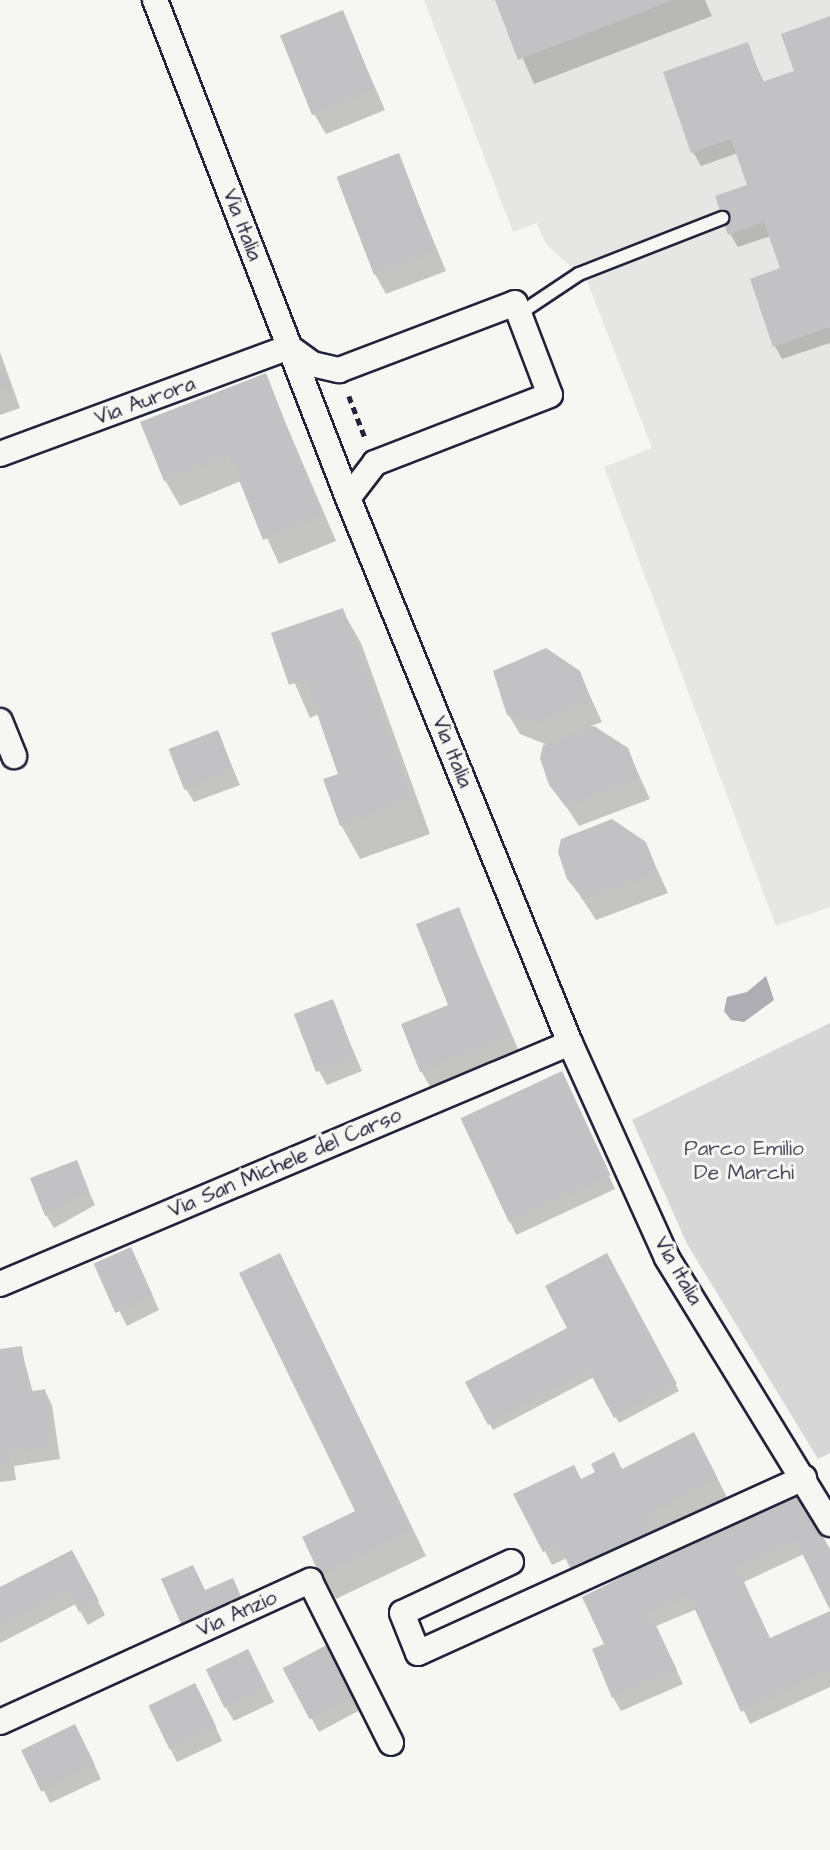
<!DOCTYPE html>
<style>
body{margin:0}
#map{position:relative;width:830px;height:1850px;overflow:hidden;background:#f6f6f2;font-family:"Architects Daughter",sans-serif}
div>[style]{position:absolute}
.built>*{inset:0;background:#e6e6e4}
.green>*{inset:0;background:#d7d7d7}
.water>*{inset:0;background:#adadb3}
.shadow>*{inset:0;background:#0003;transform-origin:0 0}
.building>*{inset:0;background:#c2c2c4;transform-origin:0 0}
.path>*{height:4.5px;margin-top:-2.25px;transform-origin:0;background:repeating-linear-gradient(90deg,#22223b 0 7px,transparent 0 12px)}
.roads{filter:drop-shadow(2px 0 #22223b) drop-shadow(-2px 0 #22223b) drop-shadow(0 2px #22223b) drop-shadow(0 -2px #22223b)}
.lane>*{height:12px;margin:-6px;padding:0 6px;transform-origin:6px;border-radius:6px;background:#f6f6f2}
.street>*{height:24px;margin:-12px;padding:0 12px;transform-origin:12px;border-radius:12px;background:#f6f6f2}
span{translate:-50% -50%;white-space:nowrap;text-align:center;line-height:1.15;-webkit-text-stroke:6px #f6f6f2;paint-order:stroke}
.street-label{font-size:21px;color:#22223b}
.park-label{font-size:21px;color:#4f4f62}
</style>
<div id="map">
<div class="built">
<i style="clip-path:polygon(424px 0,830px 0,830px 907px,776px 926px,604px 467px,652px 448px,587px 281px,546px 244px,537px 223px,513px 232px)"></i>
</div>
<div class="green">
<i style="clip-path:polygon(830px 1023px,830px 1453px,818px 1459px,687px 1244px,632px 1120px)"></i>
</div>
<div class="water">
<i style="clip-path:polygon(766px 976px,774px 1000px,744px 1022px,731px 1020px,724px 1011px,727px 997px,747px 992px)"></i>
</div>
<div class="shadow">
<i style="clip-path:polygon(497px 0,705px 0,712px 16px,534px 84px)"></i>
<i style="clip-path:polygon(342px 12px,385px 110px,326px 134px,314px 114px)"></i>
<i style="clip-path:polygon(830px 18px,830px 343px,782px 359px,775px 346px,782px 270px,771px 236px,738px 247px,730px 234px,749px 186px,738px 153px,701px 166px,693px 152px,747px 44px,764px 83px,796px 72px)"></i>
<i style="clip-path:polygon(398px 155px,446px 271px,386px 294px,375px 274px)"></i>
<i style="clip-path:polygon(0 352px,20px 408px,0 415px)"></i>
<i style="clip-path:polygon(265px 375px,336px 541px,279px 564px,241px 481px,180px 506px,165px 480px)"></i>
<i style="clip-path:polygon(342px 610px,361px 643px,430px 834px,360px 859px,341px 825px,341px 775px,319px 714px,310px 718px,273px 634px)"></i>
<i style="clip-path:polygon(579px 672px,602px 722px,591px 726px,627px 749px,650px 799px,579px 826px,551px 784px,542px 758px,545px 744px,520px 734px,508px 714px)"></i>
<i style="clip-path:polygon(217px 732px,240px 785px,194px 802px,186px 789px)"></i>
<i style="clip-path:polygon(645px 843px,668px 893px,596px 920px,569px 879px)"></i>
<i style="clip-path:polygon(458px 909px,527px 1070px,440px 1104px,421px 1071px,450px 1006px)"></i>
<i style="clip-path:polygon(332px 1001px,362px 1071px,327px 1085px,319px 1071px)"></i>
<i style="left:561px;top:1073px;width:128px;height:109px;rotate:65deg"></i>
<i style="clip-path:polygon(76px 1162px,95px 1205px,54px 1228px,46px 1215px)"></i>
<i style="clip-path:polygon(606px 1255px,679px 1391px,619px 1423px,594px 1377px,493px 1430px,468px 1382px,570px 1328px)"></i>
<i style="clip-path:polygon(138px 1263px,159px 1310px,127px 1326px,96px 1265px)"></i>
<i style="clip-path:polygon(293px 1281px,426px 1556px,336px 1599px,322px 1574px,357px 1512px)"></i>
<i style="clip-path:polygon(21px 1348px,33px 1393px,45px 1391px,52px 1405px,60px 1459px,14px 1466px,16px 1480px,0 1482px,0 1351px)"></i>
<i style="clip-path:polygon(708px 1460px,731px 1505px,662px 1541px,669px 1556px,795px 1493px,830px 1552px,830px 1606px,804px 1554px,744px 1582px,770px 1640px,830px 1613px,830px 1687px,750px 1724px,697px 1609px,656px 1626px,683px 1684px,621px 1711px,613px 1697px,632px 1574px,626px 1563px,613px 1570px,616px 1577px,585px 1593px,567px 1558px,552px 1565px,516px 1495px)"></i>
<i style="clip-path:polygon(79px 1565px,105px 1615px,88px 1625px,76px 1604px,0 1643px,0 1589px)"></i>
<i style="left:331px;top:1644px;width:72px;height:52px;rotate:62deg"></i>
<i style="clip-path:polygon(255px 1665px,274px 1702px,234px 1721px,226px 1708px)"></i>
<i style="clip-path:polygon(202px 1698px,222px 1741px,177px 1762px,170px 1748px)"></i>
<i style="clip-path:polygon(82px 1739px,101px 1779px,50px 1803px,24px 1750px)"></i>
</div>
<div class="building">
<i style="clip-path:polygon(495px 0,673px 0,518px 60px)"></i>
<i style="left:343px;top:10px;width:86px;height:68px;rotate:68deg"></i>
<i style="clip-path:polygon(830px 16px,830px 327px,773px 347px,750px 279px,780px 268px,764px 222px,728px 235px,715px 196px,747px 185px,731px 139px,691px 153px,663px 72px,748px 42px,762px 82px,794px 71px,781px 34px)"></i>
<i style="left:399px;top:153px;width:105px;height:67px;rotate:69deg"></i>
<i style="clip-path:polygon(0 361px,10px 388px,0 392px)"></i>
<i style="clip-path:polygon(266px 373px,322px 516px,263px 540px,229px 455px,164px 481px,140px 422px)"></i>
<i style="clip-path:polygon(343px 608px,412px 800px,340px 826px,323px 779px,338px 774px,305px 679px,289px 685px,271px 633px)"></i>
<i style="clip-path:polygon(546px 648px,580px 671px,592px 702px,532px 724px,507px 715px,493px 671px)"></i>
<i style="clip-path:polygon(594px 726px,628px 748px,640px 779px,566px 807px,549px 785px,540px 758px,543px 745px)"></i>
<i style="left:218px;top:730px;width:44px;height:53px;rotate:69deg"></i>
<i style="clip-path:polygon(612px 819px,646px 842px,658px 873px,584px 900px,567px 879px,558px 852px,561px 839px)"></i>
<i style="clip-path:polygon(459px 907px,510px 1037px,420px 1072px,401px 1024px,448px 1005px,416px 924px)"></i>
<i style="left:333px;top:999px;width:62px;height:42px;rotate:69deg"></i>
<i style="left:562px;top:1071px;width:115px;height:112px;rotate:65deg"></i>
<i style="clip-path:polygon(77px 1160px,89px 1191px,45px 1216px,30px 1178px)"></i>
<i style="left:131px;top:1247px;width:54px;height:41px;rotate:66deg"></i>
<i style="clip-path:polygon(280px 1253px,413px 1530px,320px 1575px,302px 1537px,355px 1511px,239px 1273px)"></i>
<i style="clip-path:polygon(607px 1253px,677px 1384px,614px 1418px,589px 1371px,488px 1425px,465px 1382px,567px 1328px,545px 1286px)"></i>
<i style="clip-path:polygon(22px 1346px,28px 1392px,45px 1389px,53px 1446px,8px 1453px,10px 1467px,0 1468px,0 1349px)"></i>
<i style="clip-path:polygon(694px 1432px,718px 1479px,649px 1515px,660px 1538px,576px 1580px,559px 1545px,543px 1552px,513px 1494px,574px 1465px,581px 1479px,595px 1472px,591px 1464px,614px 1452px,622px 1469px)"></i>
<i style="clip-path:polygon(796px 1490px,830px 1549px,830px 1610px,796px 1541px,737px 1568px,770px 1638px,830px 1611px,830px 1670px,741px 1712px,689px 1596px,650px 1613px,677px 1670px,612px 1698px,592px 1649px,604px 1644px,582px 1597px)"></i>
<i style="clip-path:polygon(72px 1550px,99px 1601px,79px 1612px,68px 1591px,0 1626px,0 1587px)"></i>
<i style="clip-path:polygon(193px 1565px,205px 1590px,233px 1578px,243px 1601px,183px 1628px,161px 1579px)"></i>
<i style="left:332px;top:1642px;width:58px;height:56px;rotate:62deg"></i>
<i style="left:248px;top:1649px;width:43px;height:47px;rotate:64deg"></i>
<i style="left:195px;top:1683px;width:49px;height:52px;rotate:64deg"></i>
<i style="left:75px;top:1724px;width:46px;height:60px;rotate:64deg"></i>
</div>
<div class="path">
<i style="left:349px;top:396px;width:47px;rotate:68.9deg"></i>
</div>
<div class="roads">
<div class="lane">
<i style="left:519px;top:314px;width:72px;rotate:-33.7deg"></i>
<i style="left:579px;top:274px;width:154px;rotate:-21.4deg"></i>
</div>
<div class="street">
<i style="left:155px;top:0;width:534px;rotate:68.82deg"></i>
<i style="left:348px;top:498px;width:588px;rotate:67.84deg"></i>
<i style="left:570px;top:1043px;width:236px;rotate:65.7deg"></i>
<i style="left:667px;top:1258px;width:312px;rotate:58.5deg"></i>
<i style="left:0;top:454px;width:308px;rotate:-20.3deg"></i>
<i style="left:289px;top:347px;width:29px;rotate:36deg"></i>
<i style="left:312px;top:364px;width:28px;rotate:13deg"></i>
<i style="left:339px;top:370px;width:188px;rotate:-20.8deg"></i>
<i style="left:515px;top:303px;width:98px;rotate:69.2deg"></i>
<i style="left:550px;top:395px;width:188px;rotate:158.8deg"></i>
<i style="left:375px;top:463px;width:44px;rotate:127.6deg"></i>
<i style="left:0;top:721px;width:38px;rotate:68deg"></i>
<i style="left:0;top:1284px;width:619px;rotate:-22.92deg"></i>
<i style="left:511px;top:1562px;width:120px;rotate:154.9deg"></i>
<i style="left:402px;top:1613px;width:43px;rotate:68.2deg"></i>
<i style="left:418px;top:1653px;width:424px;rotate:-24.4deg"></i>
<i style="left:0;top:1722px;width:341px;rotate:-24.5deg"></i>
<i style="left:310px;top:1581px;width:181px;rotate:63.4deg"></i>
</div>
</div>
<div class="street-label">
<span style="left:242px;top:225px;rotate:69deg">Via Italia</span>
<span style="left:145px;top:401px;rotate:-20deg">Via Aurora</span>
<span style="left:452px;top:752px;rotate:68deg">Via Italia</span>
<span style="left:285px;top:1163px;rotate:-23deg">Via San Michele del Carso</span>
<span style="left:678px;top:1271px;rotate:60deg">Via Italia</span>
<span style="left:237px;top:1614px;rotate:-24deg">Via Anzio</span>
</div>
<div class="park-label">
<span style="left:744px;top:1161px">Parco Emilio<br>De Marchi</span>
</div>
</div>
